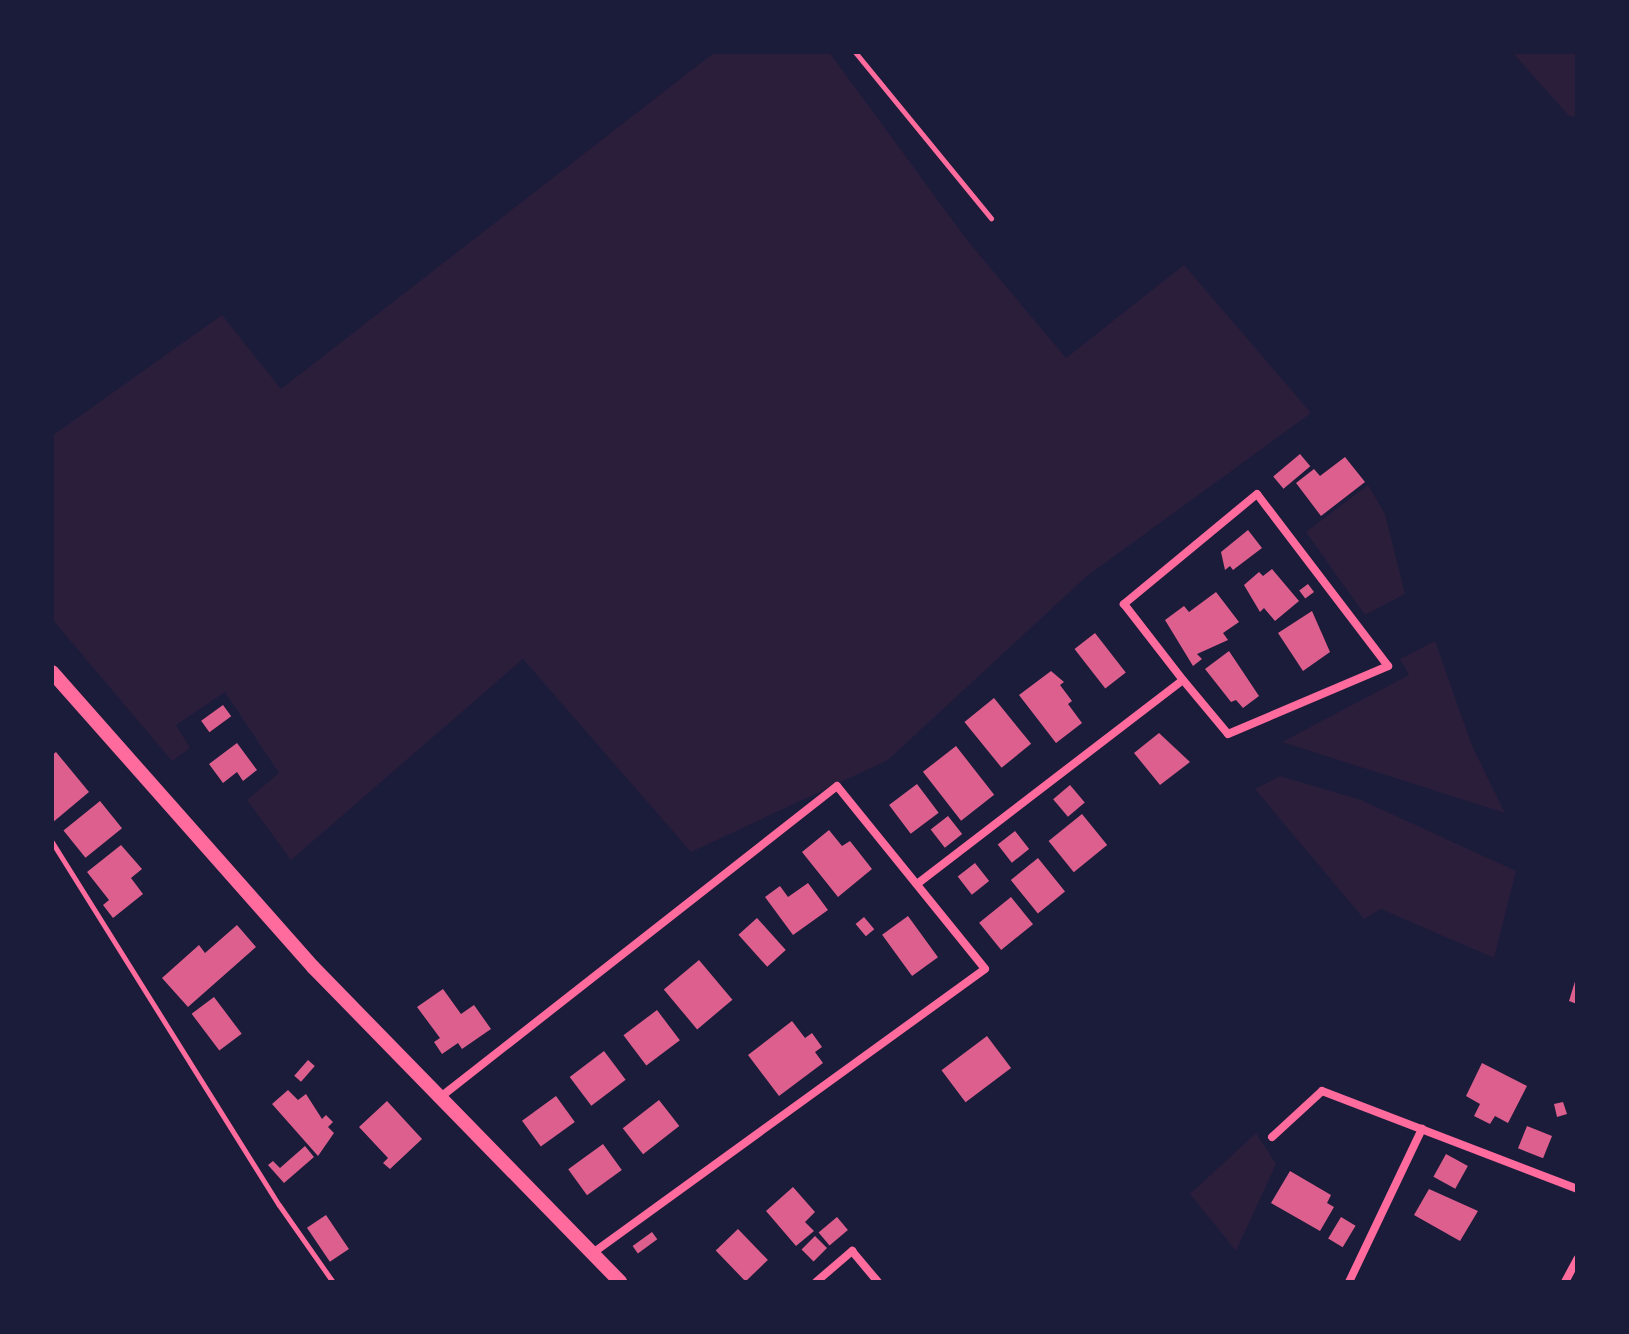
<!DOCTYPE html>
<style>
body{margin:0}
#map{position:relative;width:1629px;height:1334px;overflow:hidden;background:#1b1b3a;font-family:Figtree,sans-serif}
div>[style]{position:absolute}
.green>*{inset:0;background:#2a1e3b}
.building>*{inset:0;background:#dd5f8e;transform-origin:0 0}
.path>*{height:5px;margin:-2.5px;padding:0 2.5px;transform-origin:2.5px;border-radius:2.5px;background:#ff6b9d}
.minor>*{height:8px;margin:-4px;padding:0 4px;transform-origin:4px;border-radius:4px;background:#ff6b9d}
.tertiary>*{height:14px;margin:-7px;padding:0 7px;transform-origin:7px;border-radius:7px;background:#ff6b9d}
span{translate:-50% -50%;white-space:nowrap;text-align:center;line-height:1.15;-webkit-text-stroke:6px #1b1b3a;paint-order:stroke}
.frame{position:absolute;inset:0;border:54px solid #1b1b3a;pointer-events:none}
</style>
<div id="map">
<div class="green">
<i style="clip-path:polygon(715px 52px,829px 52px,967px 240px,1066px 358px,1184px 265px,1311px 413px,1087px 576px,888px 760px,691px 852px,523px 659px,291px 860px,247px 800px,279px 773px,225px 692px,176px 725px,190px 748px,172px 761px,52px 619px,52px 436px,222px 315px,281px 389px)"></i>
<i style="clip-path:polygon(1512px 52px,1577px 52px,1577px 117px,1569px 116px)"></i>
<i style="clip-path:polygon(1368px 485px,1385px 514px,1405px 594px,1365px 615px,1306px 532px)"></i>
<i style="clip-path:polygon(1435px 641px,1472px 746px,1505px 813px,1282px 742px,1409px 675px,1400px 659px)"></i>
<i style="clip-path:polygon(1280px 776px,1361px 800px,1516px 871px,1494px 958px,1381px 909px,1364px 919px,1255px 789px)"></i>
<i style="clip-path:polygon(1256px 1133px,1276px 1164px,1236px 1251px,1190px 1194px)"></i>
</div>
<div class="building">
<i style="left:1300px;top:454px;width:16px;height:35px;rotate:50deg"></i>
<i style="clip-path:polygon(1345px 457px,1365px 482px,1321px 516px,1296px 483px,1314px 469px,1320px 476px)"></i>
<i style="clip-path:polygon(1248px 530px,1262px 548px,1233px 570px,1230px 566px,1225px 570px,1221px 552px)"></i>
<i style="clip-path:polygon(1272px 569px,1299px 601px,1275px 621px,1264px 608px,1260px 612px,1244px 585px,1259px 572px,1263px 576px)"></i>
<i style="left:1308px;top:584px;width:10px;height:11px;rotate:53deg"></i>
<i style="clip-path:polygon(1216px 592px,1239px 622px,1223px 633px,1228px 640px,1197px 654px,1202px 659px,1193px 666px,1165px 620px,1184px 606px,1189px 612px)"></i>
<i style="clip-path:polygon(1312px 611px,1330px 652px,1303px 671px,1278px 633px)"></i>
<i style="left:1095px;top:633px;width:50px;height:26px;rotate:52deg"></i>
<i style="clip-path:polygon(1229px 651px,1259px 696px,1243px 708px,1236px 700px,1231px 702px,1205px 669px)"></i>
<i style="clip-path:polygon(1051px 671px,1064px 682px,1060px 685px,1072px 701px,1068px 704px,1082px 723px,1056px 743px,1019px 695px)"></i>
<i style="left:994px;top:698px;width:59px;height:38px;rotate:51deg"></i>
<i style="left:223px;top:705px;width:14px;height:27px;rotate:54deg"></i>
<i style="clip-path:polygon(1159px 733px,1190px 762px,1160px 785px,1134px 753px)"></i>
<i style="clip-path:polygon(237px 743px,257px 770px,243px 781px,237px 772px,223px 783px,209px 764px)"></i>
<i style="left:956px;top:746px;width:62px;height:42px;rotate:52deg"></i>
<i style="clip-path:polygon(56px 752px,89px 792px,52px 823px,52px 755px)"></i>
<i style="left:917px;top:784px;width:36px;height:35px;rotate:53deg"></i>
<i style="left:1070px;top:785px;width:23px;height:22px;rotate:50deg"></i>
<i style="left:100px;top:801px;width:35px;height:47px;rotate:51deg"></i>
<i style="left:1082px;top:814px;width:40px;height:43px;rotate:51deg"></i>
<i style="left:948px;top:816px;width:23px;height:22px;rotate:52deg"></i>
<i style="clip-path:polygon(829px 830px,842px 846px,850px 841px,872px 869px,838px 897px,802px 852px)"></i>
<i style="left:1015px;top:831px;width:23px;height:22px;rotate:52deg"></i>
<i style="clip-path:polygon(121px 845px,142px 869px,131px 878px,143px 894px,113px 918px,103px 905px,109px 900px,87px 872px)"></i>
<i style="left:1038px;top:858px;width:43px;height:35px;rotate:51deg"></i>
<i style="left:975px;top:863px;width:23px;height:22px;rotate:52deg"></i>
<i style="clip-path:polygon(808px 883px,828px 910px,793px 935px,765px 897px,780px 886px,788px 897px)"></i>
<i style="left:1011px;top:897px;width:35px;height:41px;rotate:51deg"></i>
<i style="left:908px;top:916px;width:51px;height:32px;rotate:54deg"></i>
<i style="left:864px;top:917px;width:16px;height:11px;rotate:50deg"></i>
<i style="left:757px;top:918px;width:43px;height:25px;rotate:48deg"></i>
<i style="clip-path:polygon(237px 925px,256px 947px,188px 1007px,162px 978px,199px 945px,205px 953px)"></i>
<i style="left:699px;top:960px;width:52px;height:46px;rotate:50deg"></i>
<i style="clip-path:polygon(1576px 978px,1577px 978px,1577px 1004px,1569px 1001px)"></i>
<i style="clip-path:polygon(443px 989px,461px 1014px,474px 1005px,491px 1029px,462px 1049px,458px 1043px,442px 1054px,434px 1042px,440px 1038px,417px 1007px)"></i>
<i style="left:214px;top:997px;width:46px;height:28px;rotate:53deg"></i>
<i style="left:657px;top:1010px;width:38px;height:42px;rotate:53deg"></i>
<i style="clip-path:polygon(792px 1021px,805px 1038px,812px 1033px,822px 1047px,815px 1052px,823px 1063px,779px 1096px,748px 1055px)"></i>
<i style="left:987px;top:1036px;width:40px;height:57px;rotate:53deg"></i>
<i style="left:604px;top:1051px;width:36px;height:43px;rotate:53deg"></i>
<i style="left:308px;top:1060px;width:9px;height:21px;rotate:41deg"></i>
<i style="clip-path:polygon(1482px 1063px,1527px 1086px,1508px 1123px,1495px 1116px,1490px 1124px,1474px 1116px,1480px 1104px,1466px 1096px)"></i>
<i style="clip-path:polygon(288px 1090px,298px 1100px,306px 1094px,322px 1119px,326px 1115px,333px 1122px,328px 1127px,334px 1133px,318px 1156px,272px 1104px)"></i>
<i style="left:556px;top:1096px;width:32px;height:42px;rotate:54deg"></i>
<i style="left:659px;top:1100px;width:33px;height:46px;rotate:52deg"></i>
<i style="clip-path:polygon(387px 1101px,422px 1139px,390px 1169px,383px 1163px,388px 1158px,359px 1127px)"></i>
<i style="clip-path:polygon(1563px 1102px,1567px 1114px,1557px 1117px,1554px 1104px)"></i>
<i style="left:1527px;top:1126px;width:27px;height:24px;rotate:22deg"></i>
<i style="left:603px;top:1144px;width:32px;height:43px;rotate:54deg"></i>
<i style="clip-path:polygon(305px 1146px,314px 1157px,284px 1183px,268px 1165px,273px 1161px,280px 1168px)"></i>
<i style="left:1446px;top:1154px;width:25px;height:26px;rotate:29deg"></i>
<i style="clip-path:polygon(1290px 1171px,1331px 1195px,1327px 1203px,1334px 1207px,1320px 1231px,1271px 1203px)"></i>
<i style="clip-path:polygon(793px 1187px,815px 1212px,805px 1222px,814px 1231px,796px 1246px,766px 1211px)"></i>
<i style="clip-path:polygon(1429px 1189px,1478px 1211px,1460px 1241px,1414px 1215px)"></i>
<i style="left:326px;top:1215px;width:41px;height:23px;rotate:56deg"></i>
<i style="left:837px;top:1217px;width:17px;height:24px;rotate:50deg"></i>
<i style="left:1341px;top:1217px;width:17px;height:25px;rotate:31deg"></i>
<i style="left:738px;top:1229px;width:43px;height:31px;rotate:46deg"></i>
<i style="left:652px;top:1232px;width:9px;height:24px;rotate:54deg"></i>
<i style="left:815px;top:1236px;width:17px;height:19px;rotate:45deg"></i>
</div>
<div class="path">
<i style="left:855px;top:52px;width:215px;rotate:50.7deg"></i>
<i style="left:52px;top:842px;width:428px;rotate:58deg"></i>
<i style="left:279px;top:1205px;width:94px;rotate:55deg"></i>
</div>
<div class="minor">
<i style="left:917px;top:884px;width:335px;rotate:-37.5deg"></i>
<i style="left:1183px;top:680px;width:70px;rotate:50.2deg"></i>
<i style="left:1228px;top:734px;width:174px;rotate:-23deg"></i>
<i style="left:1388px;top:666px;width:216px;rotate:-127.3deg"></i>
<i style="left:1257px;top:494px;width:173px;rotate:140.4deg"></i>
<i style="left:1124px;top:604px;width:96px;rotate:52.2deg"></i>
<i style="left:438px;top:1099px;width:507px;rotate:-38.11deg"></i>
<i style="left:837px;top:786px;width:235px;rotate:51deg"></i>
<i style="left:985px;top:969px;width:485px;rotate:144.1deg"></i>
<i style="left:1272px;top:1137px;width:68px;rotate:-42.6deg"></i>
<i style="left:1322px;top:1091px;width:273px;rotate:21deg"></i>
<i style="left:816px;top:1282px;width:48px;rotate:-40.7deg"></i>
<i style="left:852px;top:1251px;width:40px;rotate:50deg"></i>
<i style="left:1349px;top:1282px;width:170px;rotate:-64.5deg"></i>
<i style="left:1565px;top:1282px;width:26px;rotate:-62deg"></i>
</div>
<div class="tertiary">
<i style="left:52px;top:672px;width:394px;rotate:48.5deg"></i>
<i style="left:313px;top:967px;width:440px;rotate:45.7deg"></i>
</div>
<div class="frame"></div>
</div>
